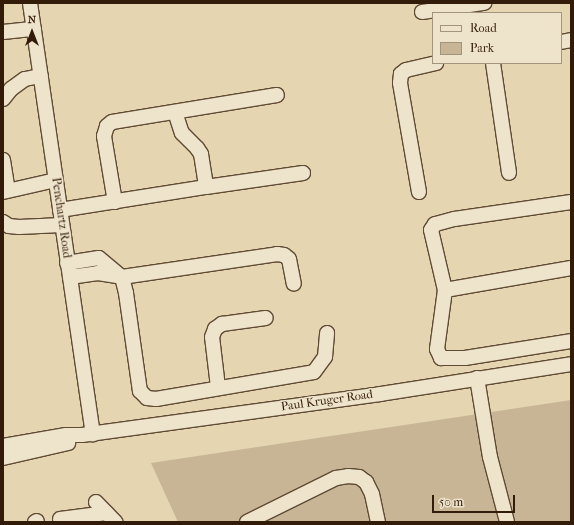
<!DOCTYPE html>
<style>
body{margin:0}
#map{position:relative;width:574px;height:525px;overflow:hidden;background:#e5d5b1;font-family:"IM FELL French Canon",serif}
div>[style]{position:absolute}
.green>*{inset:0;background:#c7b595}
.roads{filter:drop-shadow(1px 0 #604a34) drop-shadow(-1px 0 #604a34) drop-shadow(0 1px #604a34) drop-shadow(0 -1px #604a34)}
.minor>*{height:14px;margin:-7px;padding:0 7px;transform-origin:7px;border-radius:7px;background:#eee4cc}
span{translate:-50% -50%;white-space:nowrap;text-align:center;line-height:1.15;-webkit-text-stroke:3px #eee4cc;paint-order:stroke}
.street-label{font-size:12px;color:#331b0a}
.frame{position:absolute;inset:0;border:4px solid #331b0a;pointer-events:none}
.legend{position:absolute;left:432px;top:12px;width:130px;height:52px;box-sizing:border-box;background:#eee4cc;border:1px solid #a3947e;margin:0;padding:5px 7px;list-style:none;font-size:12px;color:#331b0a}
.legend li{display:flex;align-items:center;gap:8px;height:20px}
.legend b{width:20px;border:1px solid #a3947e}
.north{position:absolute;left:12px;top:12px;width:40px;height:40px;-webkit-text-stroke:3px #eee4cc;paint-order:stroke;rotate:0deg;font-size:11px;font-weight:700;line-height:16px;text-align:center;color:#331b0a}
.north::after{content:'';display:block;margin:auto;width:14px;height:18px;background:#331b0a;clip-path:polygon(50% 0,100% 100%,50% 72%,0 100%)}
.scale{position:absolute;left:432px;top:495px;width:83px;height:18px;box-sizing:border-box;border:2px solid #331b0a;border-top:0;padding-left:5px;font-size:12px;line-height:14px;white-space:nowrap;color:#331b0a;-webkit-text-stroke:3px #eee4cc;paint-order:stroke}
</style>
<div id="map">
<div class="green">
<i style="clip-path:polygon(571px 400px,571px 522px,178px 522px,151px 463px)"></i>
</div>
<div class="roads">
<div class="minor">
<i style="left:30px;top:3px;width:436px;rotate:81.7deg"></i>
<i style="left:422px;top:12px;width:63px;rotate:-8.3deg"></i>
<i style="left:3px;top:32px;width:31px;rotate:-6deg"></i>
<i style="left:561px;top:42px;width:10px;rotate:-11deg"></i>
<i style="left:493px;top:63px;width:111px;rotate:81.7deg"></i>
<i style="left:3px;top:99px;width:13px;rotate:-51deg"></i>
<i style="left:11px;top:89px;width:17px;rotate:-36deg"></i>
<i style="left:25px;top:79px;width:16px;rotate:-11deg"></i>
<i style="left:175px;top:112px;width:22px;rotate:72deg"></i>
<i style="left:182px;top:133px;width:21px;rotate:45deg"></i>
<i style="left:197px;top:148px;width:7px;rotate:56deg"></i>
<i style="left:201px;top:154px;width:33px;rotate:81deg"></i>
<i style="left:3px;top:160px;width:30px;rotate:81deg"></i>
<i style="left:3px;top:192px;width:54px;rotate:-12.8deg"></i>
<i style="left:419px;top:192px;width:111px;rotate:-99.9deg"></i>
<i style="left:400px;top:83px;width:9px;rotate:-84deg"></i>
<i style="left:401px;top:74px;width:6px;rotate:-39deg"></i>
<i style="left:406px;top:70px;width:31px;rotate:-13deg"></i>
<i style="left:115px;top:202px;width:67px;rotate:-99.5deg"></i>
<i style="left:104px;top:136px;width:10px;rotate:-73deg"></i>
<i style="left:107px;top:126px;width:6px;rotate:-39deg"></i>
<i style="left:112px;top:122px;width:167px;rotate:-9.3deg"></i>
<i style="left:571px;top:202px;width:118px;rotate:171.7deg"></i>
<i style="left:454px;top:219px;width:20px;rotate:165deg"></i>
<i style="left:435px;top:224px;width:7px;rotate:124deg"></i>
<i style="left:431px;top:230px;width:62px;rotate:76.9deg"></i>
<i style="left:445px;top:290px;width:60px;rotate:97.7deg"></i>
<i style="left:437px;top:349px;width:10px;rotate:66deg"></i>
<i style="left:441px;top:358px;width:24px"></i>
<i style="left:465px;top:358px;width:107px;rotate:-9.1deg"></i>
<i style="left:60px;top:210px;width:148px;rotate:-9deg"></i>
<i style="left:206px;top:187px;width:98px;rotate:-8.2deg"></i>
<i style="left:3px;top:222px;width:7px;rotate:34deg"></i>
<i style="left:9px;top:226px;width:10px;rotate:6deg"></i>
<i style="left:19px;top:227px;width:43px;rotate:-2.7deg"></i>
<i style="left:67px;top:263px;width:32px;rotate:-9deg"></i>
<i style="left:99px;top:258px;width:30px;rotate:40deg"></i>
<i style="left:122px;top:277px;width:16px;rotate:76deg"></i>
<i style="left:126px;top:293px;width:99px;rotate:81.9deg"></i>
<i style="left:140px;top:391px;width:10px;rotate:45deg"></i>
<i style="left:147px;top:398px;width:9px;rotate:6deg"></i>
<i style="left:156px;top:399px;width:160px;rotate:-9.7deg"></i>
<i style="left:314px;top:372px;width:19px;rotate:-54deg"></i>
<i style="left:325px;top:357px;width:24px;rotate:-85deg"></i>
<i style="left:70px;top:277px;width:28px;rotate:-8deg"></i>
<i style="left:98px;top:273px;width:24px;rotate:9deg"></i>
<i style="left:122px;top:277px;width:157px;rotate:-8.4deg"></i>
<i style="left:277px;top:254px;width:7px;rotate:8deg"></i>
<i style="left:284px;top:255px;width:6px;rotate:39deg"></i>
<i style="left:289px;top:259px;width:25px;rotate:79deg"></i>
<i style="left:445px;top:290px;width:128px;rotate:-9.9deg"></i>
<i style="left:477px;top:378px;width:80px;rotate:80.7deg"></i>
<i style="left:490px;top:457px;width:67px;rotate:75.3deg"></i>
<i style="left:218px;top:387px;width:50px;rotate:-96.8deg"></i>
<i style="left:212px;top:337px;width:9px;rotate:-69deg"></i>
<i style="left:215px;top:329px;width:9px;rotate:-36deg"></i>
<i style="left:222px;top:324px;width:44px;rotate:-7.8deg"></i>
<i style="left:3px;top:446px;width:64px;rotate:-9.9deg"></i>
<i style="left:66px;top:435px;width:16px"></i>
<i style="left:82px;top:435px;width:301px;rotate:-7.8deg"></i>
<i style="left:380px;top:394px;width:193px;rotate:-8.9deg"></i>
<i style="left:3px;top:458px;width:67px;rotate:-13deg"></i>
<i style="left:96px;top:502px;width:28px;rotate:46deg"></i>
<i style="left:60px;top:519px;width:47px;rotate:-7.3deg"></i>
<i style="left:35px;top:522px;width:2px;rotate:-27deg"></i>
<i style="left:247px;top:522px;width:99px;rotate:-26.3deg"></i>
<i style="left:336px;top:478px;width:12px;rotate:-9deg"></i>
<i style="left:348px;top:476px;width:11px;rotate:5deg"></i>
<i style="left:359px;top:477px;width:9px;rotate:36deg"></i>
<i style="left:366px;top:482px;width:13px;rotate:63deg"></i>
<i style="left:372px;top:494px;width:29px;rotate:78deg"></i>
</div>
</div>
<div class="street-label">
<span style="left:61px;top:218px;rotate:82deg">Penchartz Road</span>
<span style="left:327px;top:401px;rotate:-8deg">Paul Kruger Road</span>
</div>
<div class="frame"></div>
<ul class="legend">
<li><b style="height:5px;background:#eee4cc"></b>Road</li>
<li><b style="height:11px;background:#c7b595"></b>Park</li>
</ul>
<div class="north">N</div>
<div class="scale">50 m</div>
</div>
